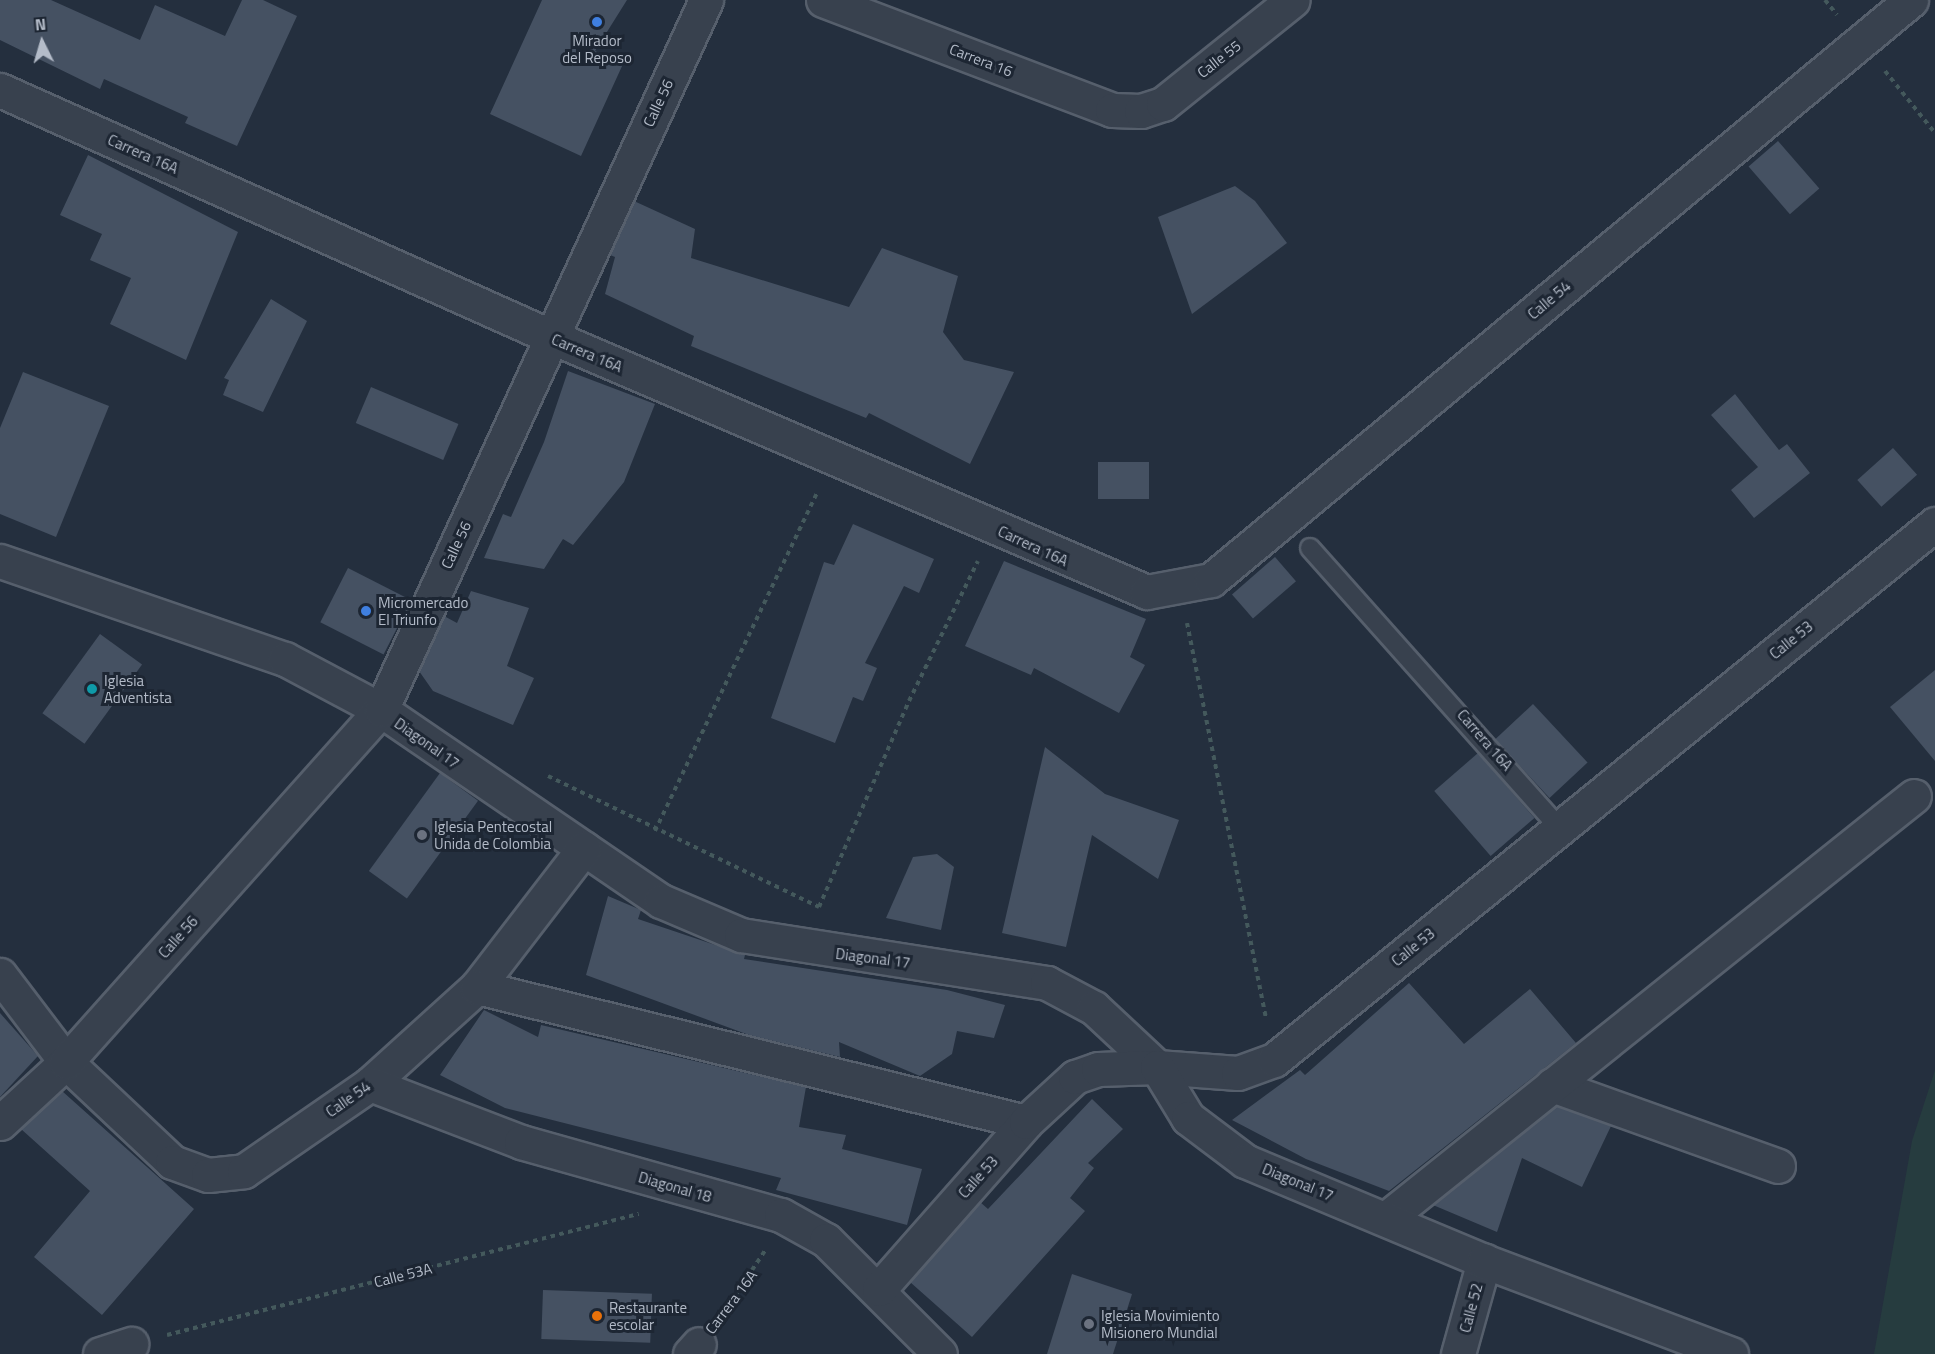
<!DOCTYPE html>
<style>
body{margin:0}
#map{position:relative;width:1935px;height:1354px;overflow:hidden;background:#242f3e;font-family:"Titillium Web",sans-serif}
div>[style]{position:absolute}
.green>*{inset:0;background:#263c3f}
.building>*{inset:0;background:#455162;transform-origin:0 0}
.path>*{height:4px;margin-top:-2px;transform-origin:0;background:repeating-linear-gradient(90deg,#44595c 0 4.5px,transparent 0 9px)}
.roads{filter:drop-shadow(2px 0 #565f6c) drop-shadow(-2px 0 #565f6c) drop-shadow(0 2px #565f6c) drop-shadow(0 -2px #565f6c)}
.service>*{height:18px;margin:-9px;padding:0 9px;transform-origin:9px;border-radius:9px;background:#38414e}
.minor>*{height:33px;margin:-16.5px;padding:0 16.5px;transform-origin:16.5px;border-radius:16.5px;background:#38414e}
.tertiary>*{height:33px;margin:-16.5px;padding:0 16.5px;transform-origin:16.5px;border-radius:16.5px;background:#38414e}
.dots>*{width:16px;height:16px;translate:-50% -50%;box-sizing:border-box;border:3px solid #1d2633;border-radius:50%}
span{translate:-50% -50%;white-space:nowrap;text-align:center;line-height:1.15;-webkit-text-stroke:6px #1d2633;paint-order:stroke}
.poi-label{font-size:15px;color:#b4bcc9}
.left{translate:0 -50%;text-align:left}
.street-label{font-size:15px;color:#b4bcc9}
.north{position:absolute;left:12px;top:12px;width:60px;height:60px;-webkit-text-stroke:4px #1d2633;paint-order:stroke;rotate:355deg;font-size:16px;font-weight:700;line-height:24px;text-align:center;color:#b4bcc9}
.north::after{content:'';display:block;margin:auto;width:21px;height:27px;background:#b4bcc9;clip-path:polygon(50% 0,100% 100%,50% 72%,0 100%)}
</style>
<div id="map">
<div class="green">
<i style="clip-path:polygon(1935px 1070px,1935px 1354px,1874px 1354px,1912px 1141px)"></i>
</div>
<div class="building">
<i style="clip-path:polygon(0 0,51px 0,140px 40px,155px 5px,225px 36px,242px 0,263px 0,297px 16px,237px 146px,185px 123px,188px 117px,104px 79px,100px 89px,0 40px)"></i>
<i style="clip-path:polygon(542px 0,627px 0,595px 51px,623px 64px,581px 156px,490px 114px)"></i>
<i style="left:1778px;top:141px;width:63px;height:39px;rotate:49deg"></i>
<i style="clip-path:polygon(88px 155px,238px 232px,186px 360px,110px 324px,131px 278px,90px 260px,102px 234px,60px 215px)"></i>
<i style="clip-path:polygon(1235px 186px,1255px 201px,1287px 243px,1192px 314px,1158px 217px)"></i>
<i style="clip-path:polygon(634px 201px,695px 229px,691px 258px,849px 307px,882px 248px,958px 276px,943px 332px,964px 360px,1014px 372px,970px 464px,869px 413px,866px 418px,691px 346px,694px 336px,605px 294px,615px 257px,610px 255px)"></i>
<i style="clip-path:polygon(271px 299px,307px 321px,263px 412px,223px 395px,229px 380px,224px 378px)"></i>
<i style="clip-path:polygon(568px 371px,655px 404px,624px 482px,573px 545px,563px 539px,544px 569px,484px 558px,503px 514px,511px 517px,544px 442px)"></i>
<i style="clip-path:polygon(23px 372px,109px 406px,56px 537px,0 514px,0 428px)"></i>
<i style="left:371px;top:387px;width:95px;height:39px;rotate:23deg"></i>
<i style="clip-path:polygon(1735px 394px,1779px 450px,1787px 444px,1810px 473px,1754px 518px,1731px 490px,1758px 467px,1711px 415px)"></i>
<i style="left:1893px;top:448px;width:36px;height:48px;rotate:48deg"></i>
<i style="left:1098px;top:462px;width:51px;height:37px"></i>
<i style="clip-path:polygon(853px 524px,934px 559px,919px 593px,904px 586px,865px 663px,877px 668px,863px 701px,853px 697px,835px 743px,771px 718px,824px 562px,834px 565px)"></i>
<i style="left:1275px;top:557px;width:32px;height:57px;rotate:49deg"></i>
<i style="clip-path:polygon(1004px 561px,1146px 619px,1130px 657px,1145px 665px,1119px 713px,1034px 668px,1031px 675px,965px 646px)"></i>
<i style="left:348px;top:568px;width:71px;height:61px;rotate:27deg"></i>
<i style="clip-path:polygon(471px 591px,529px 608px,507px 666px,534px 678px,513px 725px,433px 691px,419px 671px,444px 616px,457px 623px)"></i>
<i style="left:100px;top:634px;width:52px;height:98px;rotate:36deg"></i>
<i style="clip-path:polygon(1935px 670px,1935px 761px,1890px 707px)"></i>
<i style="left:1533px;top:704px;width:80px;height:52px;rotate:47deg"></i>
<i style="clip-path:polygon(1045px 747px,1105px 794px,1179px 820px,1158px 879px,1092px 835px,1066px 947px,1002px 933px)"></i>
<i style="left:1478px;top:753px;width:86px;height:58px;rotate:49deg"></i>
<i style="left:440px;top:773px;width:47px;height:121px;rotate:36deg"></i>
<i style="clip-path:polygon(937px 854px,954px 867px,941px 930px,886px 918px,913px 857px)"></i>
<i style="clip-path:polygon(608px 896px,641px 910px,638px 919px,745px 955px,744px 959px,947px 990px,1005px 1005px,994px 1038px,957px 1031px,952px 1054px,920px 1076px,839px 1042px,840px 1057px,749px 1035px,586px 975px)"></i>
<i style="clip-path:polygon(1409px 983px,1464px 1044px,1530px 989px,1576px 1043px,1389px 1191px,1306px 1159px,1232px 1120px,1300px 1070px,1305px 1075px)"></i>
<i style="clip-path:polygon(484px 1010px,538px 1037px,541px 1025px,806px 1087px,799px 1127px,846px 1135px,842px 1149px,922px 1169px,907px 1225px,776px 1190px,781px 1178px,505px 1108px,440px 1075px)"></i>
<i style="clip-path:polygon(0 1013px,38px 1056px,0 1097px)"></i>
<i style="clip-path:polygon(62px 1091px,194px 1209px,102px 1315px,34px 1257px,90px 1191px,21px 1129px)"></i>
<i style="clip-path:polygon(1092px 1099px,1123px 1129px,1088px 1163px,1094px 1168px,1070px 1198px,1085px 1211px,972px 1337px,910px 1282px,980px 1202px,988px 1209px)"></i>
<i style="clip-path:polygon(1556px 1106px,1611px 1126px,1582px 1187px,1522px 1158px,1497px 1232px,1433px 1205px)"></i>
<i style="clip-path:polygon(1072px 1274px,1132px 1294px,1113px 1354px,1047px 1354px)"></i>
<i style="left:543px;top:1290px;width:109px;height:49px;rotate:2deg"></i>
</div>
<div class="path">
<i style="left:1825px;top:0;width:19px;rotate:51deg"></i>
<i style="left:1885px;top:71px;width:80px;rotate:51.1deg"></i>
<i style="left:1187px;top:623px;width:403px;rotate:78.7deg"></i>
<i style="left:548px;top:776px;width:301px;rotate:25.8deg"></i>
<i style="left:819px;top:907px;width:225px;rotate:-66.4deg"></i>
<i style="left:909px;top:701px;width:156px;rotate:-63.8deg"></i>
<i style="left:655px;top:831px;width:377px;rotate:-64.4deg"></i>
<i style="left:722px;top:1315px;width:79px;rotate:-56.3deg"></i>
<i style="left:167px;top:1335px;width:487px;rotate:-14.4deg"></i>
</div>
<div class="roads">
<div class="service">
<i style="left:1310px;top:548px;width:374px;rotate:48.3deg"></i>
</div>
<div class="minor">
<i style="left:823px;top:0;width:309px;rotate:20.8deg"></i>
<i style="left:1112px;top:110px;width:29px;rotate:2deg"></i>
<i style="left:1141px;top:111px;width:23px;rotate:-18deg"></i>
<i style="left:1163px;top:104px;width:166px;rotate:-38.7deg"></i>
<i style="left:0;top:90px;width:605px;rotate:24.11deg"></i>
<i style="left:552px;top:337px;width:647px;rotate:23.2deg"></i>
<i style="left:1147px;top:592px;width:65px;rotate:-10.6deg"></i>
<i style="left:1211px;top:580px;width:909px;rotate:-39.64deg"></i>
<i style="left:0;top:561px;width:301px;rotate:19deg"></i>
<i style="left:285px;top:659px;width:109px;rotate:28deg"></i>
<i style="left:381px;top:710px;width:339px;rotate:34.3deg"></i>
<i style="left:661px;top:901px;width:87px;rotate:23deg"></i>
<i style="left:741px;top:935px;width:310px;rotate:8.9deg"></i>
<i style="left:1047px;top:983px;width:53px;rotate:28deg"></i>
<i style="left:1094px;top:1008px;width:86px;rotate:43.1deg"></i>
<i style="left:0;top:975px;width:109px;rotate:52.8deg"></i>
<i style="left:66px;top:1062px;width:146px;rotate:43.3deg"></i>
<i style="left:172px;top:1162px;width:38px;rotate:20deg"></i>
<i style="left:208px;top:1175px;width:36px;rotate:-6deg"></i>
<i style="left:244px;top:1171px;width:153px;rotate:-34.6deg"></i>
<i style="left:370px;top:1084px;width:144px;rotate:-42.2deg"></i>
<i style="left:477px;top:987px;width:175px;rotate:-52.4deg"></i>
<i style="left:477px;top:987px;width:565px;rotate:13.82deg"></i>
<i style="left:370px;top:1084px;width:162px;rotate:21deg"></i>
<i style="left:521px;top:1142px;width:270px;rotate:15.7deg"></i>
<i style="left:781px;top:1215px;width:51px;rotate:29.1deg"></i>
<i style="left:826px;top:1240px;width:161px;rotate:45deg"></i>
<i style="left:1552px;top:1085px;width:240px;rotate:19.7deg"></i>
<i style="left:0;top:1123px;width:90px;rotate:-42.7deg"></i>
<i style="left:66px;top:1062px;width:472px;rotate:-48.2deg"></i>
<i style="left:381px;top:710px;width:781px;rotate:-65.4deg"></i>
<i style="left:1387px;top:1218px;width:675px;rotate:-38.69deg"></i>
<i style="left:879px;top:1289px;width:222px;rotate:-48.6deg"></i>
<i style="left:1026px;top:1122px;width:67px;rotate:-42.6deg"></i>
<i style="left:1075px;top:1077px;width:24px;rotate:-19deg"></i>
<i style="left:1098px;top:1069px;width:59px;rotate:-1.9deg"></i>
<i style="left:100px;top:1354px;width:33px;rotate:-18deg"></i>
<i style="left:690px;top:1354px;width:13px;rotate:-48deg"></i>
<i style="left:1458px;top:1354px;width:97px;rotate:-74.4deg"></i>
</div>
<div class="tertiary">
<i style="left:1157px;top:1067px;width:81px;rotate:4.2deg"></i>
<i style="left:1238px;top:1073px;width:38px;rotate:-20deg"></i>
<i style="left:1274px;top:1060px;width:851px;rotate:-39.04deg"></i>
<i style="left:1157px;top:1067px;width:60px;rotate:58.7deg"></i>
<i style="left:1188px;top:1118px;width:71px;rotate:37deg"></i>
<i style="left:1245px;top:1161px;width:259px;rotate:22.7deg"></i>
<i style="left:1484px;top:1261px;width:264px;rotate:20.6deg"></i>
</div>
</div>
<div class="dots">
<i style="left:597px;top:22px;background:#3f7fe0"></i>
<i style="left:366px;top:611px;background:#3f7fe0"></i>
<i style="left:92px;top:689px;background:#0f9aa8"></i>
<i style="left:422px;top:835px;background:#6b7280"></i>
<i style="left:597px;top:1316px;background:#e8710a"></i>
<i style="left:1089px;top:1324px;background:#6b7280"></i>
</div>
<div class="poi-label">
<span style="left:597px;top:49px">Mirador<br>del Reposo</span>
<span class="left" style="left:378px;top:611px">Micromercado<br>El Triunfo</span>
<span class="left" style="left:104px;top:689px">Iglesia<br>Adventista</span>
<span class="left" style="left:434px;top:835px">Iglesia Pentecostal<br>Unida de Colombia</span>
<span class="left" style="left:609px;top:1316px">Restaurante<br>escolar</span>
<span class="left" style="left:1101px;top:1324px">Iglesia Movimiento<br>Misionero Mundial</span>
</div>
<div class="street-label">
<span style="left:1219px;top:59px;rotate:-38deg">Calle 55</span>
<span style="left:981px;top:60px;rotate:21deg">Carrera 16</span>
<span style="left:658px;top:103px;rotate:-65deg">Calle 56</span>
<span style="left:143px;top:154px;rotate:24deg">Carrera 16A</span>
<span style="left:1549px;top:300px;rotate:-40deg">Calle 54</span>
<span style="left:587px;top:353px;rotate:23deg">Carrera 16A</span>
<span style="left:456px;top:545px;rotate:-65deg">Calle 56</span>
<span style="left:1033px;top:546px;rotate:25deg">Carrera 16A</span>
<span style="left:1791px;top:640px;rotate:-39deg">Calle 53</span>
<span style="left:1485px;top:740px;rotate:49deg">Carrera 16A</span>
<span style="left:427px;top:743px;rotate:35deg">Diagonal 17</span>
<span style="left:178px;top:937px;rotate:-48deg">Calle 56</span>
<span style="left:1413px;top:947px;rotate:-39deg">Calle 53</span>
<span style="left:873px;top:958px;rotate:7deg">Diagonal 17</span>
<span style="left:348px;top:1099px;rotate:-35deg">Calle 54</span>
<span style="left:978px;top:1177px;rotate:-48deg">Calle 53</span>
<span style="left:1298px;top:1182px;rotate:22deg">Diagonal 17</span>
<span style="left:675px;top:1187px;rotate:16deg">Diagonal 18</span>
<span style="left:403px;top:1275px;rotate:-14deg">Calle 53A</span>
<span style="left:731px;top:1302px;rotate:-53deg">Carrera 16A</span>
<span style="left:1471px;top:1308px;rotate:-75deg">Calle 52</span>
</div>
<div class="north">N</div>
</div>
